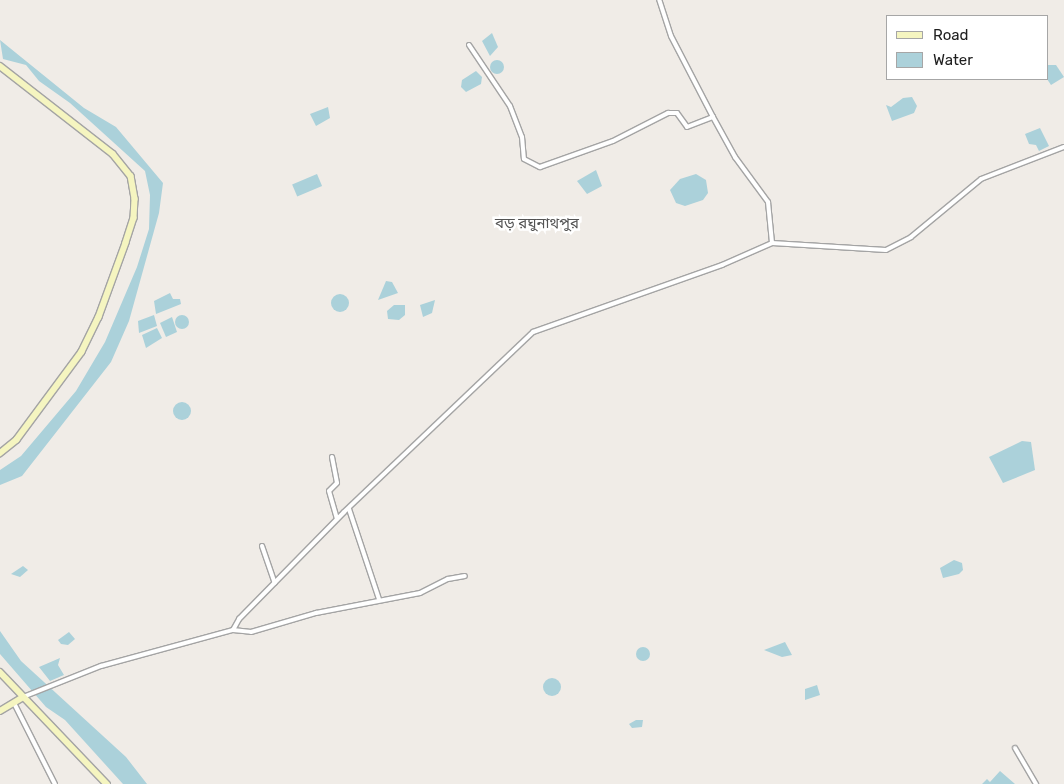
<!DOCTYPE html>
<meta charset="utf-8">
<style>
body{margin:0}
#map{position:relative;width:1064px;height:784px;overflow:hidden;background:#f0ece7;font-family:Rubik,"Noto Sans Bengali",sans-serif}
div>[style]{position:absolute}
.water>*{inset:0;background:#abd1da;transform-origin:0 0}
.round{border-radius:50%}
.roads{filter:drop-shadow(1px 0 #a4a4a4) drop-shadow(-1px 0 #a4a4a4) drop-shadow(0 1px #a4a4a4) drop-shadow(0 -1px #a4a4a4)}
.street>*{height:4px;margin:-2px;padding:0 2px;transform-origin:2px;border-radius:2px;background:#fff}
.secondary>*{height:5.5px;margin:-2.75px;padding:0 2.75px;transform-origin:2.75px;border-radius:2.75px;background:#f5f5c0}
span{translate:-50% -50%;white-space:nowrap;text-align:center;line-height:1.15;-webkit-text-stroke:5px #fff;paint-order:stroke}
.quarter-label{font-size:15px;color:#535353}
.legend{position:absolute;left:886px;top:15px;width:162px;height:65px;box-sizing:border-box;background:#fff;border:1px solid #a6a6a6;margin:0;padding:6px 9px;list-style:none;font-size:15px;color:#202020}
.legend li{display:flex;align-items:center;gap:10px;height:25px}
.legend b{width:25px;border:1px solid #a6a6a6}
</style>
<div id="map">
<div class="water">
<i style="clip-path:polygon(492px 33px,498px 47px,490px 56px,482px 41px)"></i>
<i style="clip-path:polygon(0 40px,84px 108px,116px 127px,163px 183px,159px 213px,129px 321px,111px 362px,22px 476px,0 485px,0 470px,21px 456px,76px 391px,105px 342px,137px 267px,149px 229px,150px 195px,145px 171px,70px 103px,39px 81px,26px 65px,3px 59px)"></i>
<i class="round" style="left:490px;top:60px;width:14px;height:14px"></i>
<i style="clip-path:polygon(1048px 65px,1056px 65px,1064px 77px,1051px 85px,1047px 79px)"></i>
<i style="clip-path:polygon(476px 71px,482px 77px,481px 84px,466px 92px,461px 87px,462px 80px)"></i>
<i style="clip-path:polygon(912px 97px,917px 106px,914px 113px,892px 121px,886px 105px,891px 107px,903px 98px)"></i>
<i style="clip-path:polygon(328px 107px,330px 118px,316px 126px,310px 114px)"></i>
<i style="clip-path:polygon(1040px 128px,1049px 146px,1039px 151px,1036px 145px,1029px 144px,1025px 134px)"></i>
<i style="clip-path:polygon(596px 170px,602px 186px,587px 194px,577px 181px)"></i>
<i style="left:317px;top:174px;width:13px;height:27px;rotate:67deg"></i>
<i style="clip-path:polygon(696px 174px,706px 180px,708px 193px,703px 200px,685px 206px,676px 203px,670px 190px,680px 179px)"></i>
<i style="clip-path:polygon(386px 281px,392px 282px,398px 293px,378px 300px)"></i>
<i style="clip-path:polygon(170px 293px,173px 299px,180px 299px,181px 304px,156px 314px,154px 301px)"></i>
<i class="round" style="left:331px;top:294px;width:18px;height:18px"></i>
<i style="clip-path:polygon(435px 300px,432px 313px,423px 317px,420px 305px)"></i>
<i style="clip-path:polygon(394px 305px,405px 305px,405px 315px,399px 320px,388px 319px,387px 311px)"></i>
<i style="clip-path:polygon(154px 315px,157px 326px,139px 333px,138px 321px)"></i>
<i class="round" style="left:175px;top:315px;width:14px;height:14px"></i>
<i style="clip-path:polygon(172px 317px,177px 332px,166px 337px,160px 323px)"></i>
<i style="clip-path:polygon(157px 328px,162px 338px,146px 348px,142px 335px)"></i>
<i class="round" style="left:173px;top:402px;width:18px;height:18px"></i>
<i style="clip-path:polygon(1022px 441px,1031px 442px,1035px 470px,1003px 483px,989px 457px)"></i>
<i style="clip-path:polygon(954px 560px,962px 563px,963px 570px,959px 574px,943px 578px,940px 568px)"></i>
<i style="clip-path:polygon(23px 566px,28px 570px,20px 577px,11px 574px)"></i>
<i style="clip-path:polygon(0 631px,21px 661px,126px 757px,147px 784px,123px 784px,65px 720px,46px 707px,0 654px)"></i>
<i style="clip-path:polygon(69px 632px,75px 639px,68px 645px,61px 644px,58px 640px)"></i>
<i style="clip-path:polygon(785px 642px,792px 655px,782px 657px,764px 650px)"></i>
<i class="round" style="left:636px;top:647px;width:14px;height:14px"></i>
<i style="clip-path:polygon(60px 658px,58px 665px,64px 675px,50px 681px,39px 667px)"></i>
<i class="round" style="left:543px;top:678px;width:18px;height:18px"></i>
<i style="clip-path:polygon(817px 685px,820px 695px,805px 700px,805px 689px)"></i>
<i style="clip-path:polygon(636px 720px,643px 720px,642px 727px,632px 728px,629px 724px)"></i>
<i style="clip-path:polygon(1000px 771px,1015px 784px,982px 784px,987px 779px,990px 782px)"></i>
</div>
<div class="roads">
<div class="street">
<i style="left:469px;top:45px;width:73px;rotate:56.1deg"></i>
<i style="left:510px;top:106px;width:33px;rotate:69deg"></i>
<i style="left:522px;top:137px;width:22px;rotate:85deg"></i>
<i style="left:524px;top:159px;width:18px;rotate:27deg"></i>
<i style="left:540px;top:167px;width:77px;rotate:-19.6deg"></i>
<i style="left:613px;top:141px;width:62px;rotate:-27deg"></i>
<i style="left:668px;top:113px;width:9px"></i>
<i style="left:677px;top:113px;width:17px;rotate:54deg"></i>
<i style="left:687px;top:127px;width:28px;rotate:-21deg"></i>
<i style="left:713px;top:117px;width:91px;rotate:-117.4deg"></i>
<i style="left:671px;top:36px;width:38px;rotate:-108deg"></i>
<i style="left:713px;top:117px;width:46px;rotate:61.2deg"></i>
<i style="left:735px;top:157px;width:56px;rotate:53.7deg"></i>
<i style="left:768px;top:202px;width:41px;rotate:84.4deg"></i>
<i style="left:332px;top:457px;width:26px;rotate:79deg"></i>
<i style="left:337px;top:483px;width:11px;rotate:135deg"></i>
<i style="left:329px;top:491px;width:29px;rotate:74deg"></i>
<i style="left:349px;top:509px;width:95px;rotate:71.6deg"></i>
<i style="left:262px;top:546px;width:39px;rotate:71deg"></i>
<i style="left:233px;top:630px;width:13px;rotate:-61deg"></i>
<i style="left:239px;top:619px;width:150px;rotate:-45.5deg"></i>
<i style="left:344px;top:512px;width:261px;rotate:-43.6deg"></i>
<i style="left:533px;top:332px;width:201px;rotate:-19.5deg"></i>
<i style="left:722px;top:265px;width:55px;rotate:-23.7deg"></i>
<i style="left:772px;top:243px;width:114px;rotate:3.5deg"></i>
<i style="left:886px;top:250px;width:28px;rotate:-27deg"></i>
<i style="left:911px;top:237px;width:91px;rotate:-39.6deg"></i>
<i style="left:981px;top:179px;width:89px;rotate:-21.1deg"></i>
<i style="left:23px;top:697px;width:84px;rotate:-21.7deg"></i>
<i style="left:101px;top:666px;width:137px;rotate:-15.3deg"></i>
<i style="left:233px;top:630px;width:18px;rotate:6deg"></i>
<i style="left:251px;top:632px;width:68px;rotate:-16.3deg"></i>
<i style="left:316px;top:613px;width:106px;rotate:-10.9deg"></i>
<i style="left:420px;top:593px;width:31px;rotate:-27deg"></i>
<i style="left:448px;top:579px;width:17px;rotate:-10deg"></i>
<i style="left:14px;top:703px;width:91px;rotate:63.2deg"></i>
<i style="left:1015px;top:748px;width:42px;rotate:59.7deg"></i>
</div>
<div class="secondary">
<i style="left:0;top:66px;width:143px;rotate:37.9deg"></i>
<i style="left:113px;top:154px;width:28px;rotate:51deg"></i>
<i style="left:131px;top:176px;width:23px;rotate:80deg"></i>
<i style="left:135px;top:199px;width:19px;rotate:93deg"></i>
<i style="left:134px;top:218px;width:26px;rotate:108deg"></i>
<i style="left:126px;top:243px;width:79px;rotate:110deg"></i>
<i style="left:99px;top:317px;width:39px;rotate:116deg"></i>
<i style="left:82px;top:352px;width:109px;rotate:126.5deg"></i>
<i style="left:17px;top:440px;width:22px;rotate:141deg"></i>
<i style="left:0;top:672px;width:155px;rotate:46.3deg"></i>
<i style="left:0;top:711px;width:26px;rotate:-31deg"></i>
</div>
</div>
<div class="quarter-label">
<span style="left:537px;top:224px">বড় রঘুনাথপুর</span>
</div>
<ul class="legend">
<li><b style="height:6px;background:#f5f5c0"></b>Road</li>
<li><b style="height:14px;background:#abd1da"></b>Water</li>
</ul>
</div>
